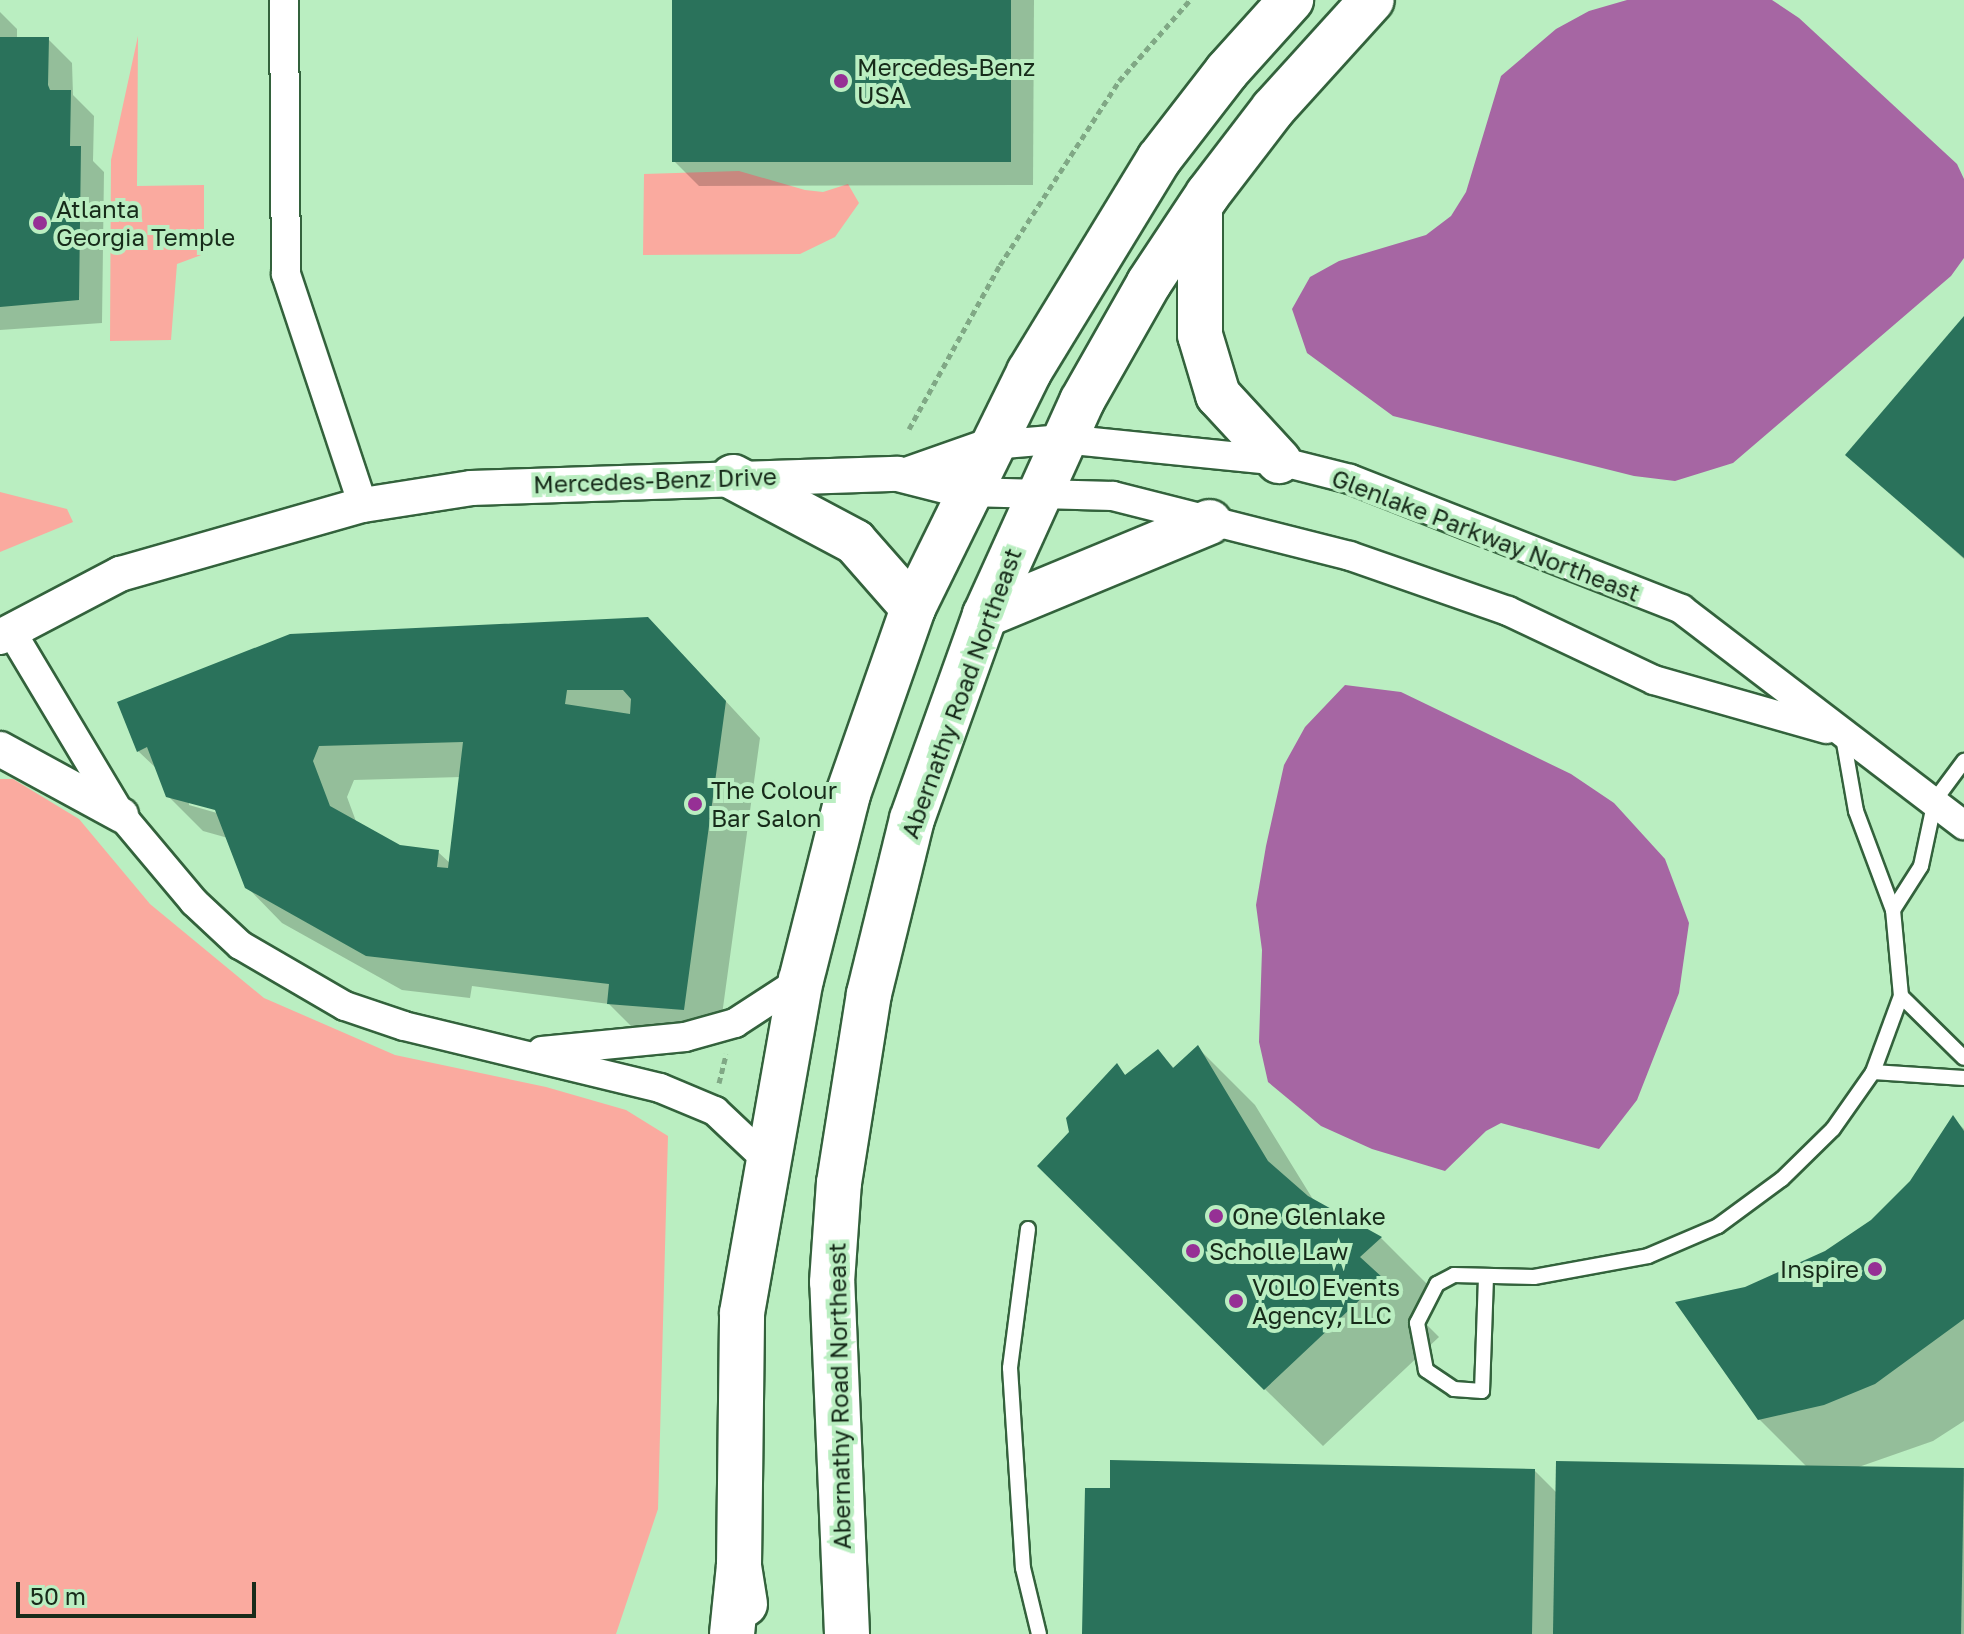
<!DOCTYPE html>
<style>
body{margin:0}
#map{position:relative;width:1964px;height:1634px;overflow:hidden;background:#baeec1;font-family:"Golos Text",sans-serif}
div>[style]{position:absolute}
.green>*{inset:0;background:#faaa9f}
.water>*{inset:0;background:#a666a3}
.shadow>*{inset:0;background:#0003}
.building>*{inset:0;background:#2a725b;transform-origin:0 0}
.path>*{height:5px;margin-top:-2.5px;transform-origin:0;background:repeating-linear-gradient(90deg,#80a885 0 6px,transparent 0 10px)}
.roads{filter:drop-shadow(2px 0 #33623c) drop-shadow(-2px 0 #33623c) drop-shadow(0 2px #33623c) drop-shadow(0 -2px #33623c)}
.service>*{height:14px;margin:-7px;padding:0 7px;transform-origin:7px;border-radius:7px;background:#fff}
.minor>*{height:28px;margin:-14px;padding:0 14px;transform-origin:14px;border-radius:14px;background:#fff}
.tertiary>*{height:34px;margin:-17px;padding:0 17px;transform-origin:17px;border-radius:17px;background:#fff}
.primary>*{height:44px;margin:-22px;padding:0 22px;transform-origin:22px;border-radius:22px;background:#fff}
.motorway>*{height:44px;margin:-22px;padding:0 22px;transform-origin:22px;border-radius:22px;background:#fff}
.dots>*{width:22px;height:22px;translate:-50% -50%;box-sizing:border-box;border:4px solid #baeec1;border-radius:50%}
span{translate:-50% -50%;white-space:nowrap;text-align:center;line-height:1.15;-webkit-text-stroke:8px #baeec1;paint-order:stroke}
.poi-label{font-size:24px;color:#172b1a}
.left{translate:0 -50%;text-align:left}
.right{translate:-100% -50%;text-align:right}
.street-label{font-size:24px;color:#172b1a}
.scale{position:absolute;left:16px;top:1582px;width:240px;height:36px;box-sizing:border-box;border:4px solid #172b1a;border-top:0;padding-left:10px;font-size:24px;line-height:28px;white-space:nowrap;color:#172b1a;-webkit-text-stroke:6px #baeec1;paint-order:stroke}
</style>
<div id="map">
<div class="green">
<i style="clip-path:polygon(138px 36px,137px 186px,204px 185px,204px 254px,177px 264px,171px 340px,110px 341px,111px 160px)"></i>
<i style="clip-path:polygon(739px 171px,805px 190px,823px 192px,848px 184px,859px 203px,835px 237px,800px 254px,643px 255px,644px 174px)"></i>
<i style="clip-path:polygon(0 492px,67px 509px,73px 522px,0 552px)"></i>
<i style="clip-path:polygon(0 779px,13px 779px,79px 819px,150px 904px,264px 998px,395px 1055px,546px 1087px,626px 1110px,668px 1136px,658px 1509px,616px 1634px,0 1634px)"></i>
</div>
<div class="water">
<i style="clip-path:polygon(1627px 0,1772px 0,1799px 18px,1957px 164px,1964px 179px,1964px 258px,1951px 276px,1733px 463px,1675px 481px,1634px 476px,1393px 416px,1307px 353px,1292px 309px,1310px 277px,1339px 261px,1426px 235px,1451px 216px,1466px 192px,1501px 76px,1556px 29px,1589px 11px)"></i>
<i style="clip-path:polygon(1345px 685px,1401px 692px,1571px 774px,1614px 803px,1665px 859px,1689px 923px,1679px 993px,1637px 1100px,1599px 1149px,1501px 1123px,1486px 1131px,1445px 1171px,1372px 1149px,1321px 1126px,1268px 1082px,1259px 1042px,1262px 950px,1256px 905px,1266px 846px,1284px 765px,1305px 727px)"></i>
</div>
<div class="shadow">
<i style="clip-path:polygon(674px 0,1034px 0,1033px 185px,699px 186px,675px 162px)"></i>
<i style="clip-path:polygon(0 12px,17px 29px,17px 39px,48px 39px,72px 63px,73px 95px,94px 116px,93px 161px,104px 172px,102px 323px,0 330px)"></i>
<i style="clip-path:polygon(1964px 320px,1964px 559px,1848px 455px)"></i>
<i style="clip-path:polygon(evenodd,682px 654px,760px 738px,718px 1044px,643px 1038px,609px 1004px,472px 986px,470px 998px,402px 990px,282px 923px,247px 887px,228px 838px,203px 831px,168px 796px,158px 770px,138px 751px,120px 704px,682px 654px,461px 777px,451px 864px,438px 852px,399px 847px,357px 824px,347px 797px,354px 780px,461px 777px,682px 654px,189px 801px,225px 811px,224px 815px,189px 805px,189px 801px)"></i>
<i style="clip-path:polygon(1198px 1048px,1255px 1105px,1314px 1201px,1381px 1238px,1438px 1295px,1417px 1315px,1439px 1337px,1323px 1446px,1097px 1224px,1071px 1133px,1117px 1066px,1126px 1076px,1158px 1052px,1175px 1069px)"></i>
<i style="clip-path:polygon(1953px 1118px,1964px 1129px,1964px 1421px,1933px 1441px,1853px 1469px,1964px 1473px,1964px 1634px,1084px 1634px,1535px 1471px,1558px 1494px,1809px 1469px,1759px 1419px,1746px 1289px,1826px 1253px,1872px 1221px,1912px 1182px)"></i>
</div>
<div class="building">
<i style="left:672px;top:0;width:339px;height:162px"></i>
<i style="clip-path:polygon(0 37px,49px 37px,48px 85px,50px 90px,71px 90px,70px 146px,81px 146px,79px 300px,0 307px)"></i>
<i style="clip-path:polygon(1964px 316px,1964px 558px,1845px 455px)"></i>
<i style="clip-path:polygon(evenodd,648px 617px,726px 701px,684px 1010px,607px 1004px,609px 984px,366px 956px,245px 888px,215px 810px,166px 797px,147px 747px,137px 752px,117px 702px,290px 634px,648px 617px,567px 690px,623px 690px,631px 699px,630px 714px,565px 704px,567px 690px,648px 617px,463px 742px,448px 868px,437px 867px,439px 850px,400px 845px,330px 806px,313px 761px,319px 746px,463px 742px)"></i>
<i style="clip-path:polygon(1198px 1045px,1268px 1161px,1308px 1196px,1382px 1237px,1360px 1257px,1383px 1278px,1264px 1390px,1037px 1166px,1069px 1132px,1066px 1118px,1117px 1063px,1125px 1075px,1158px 1049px,1173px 1068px)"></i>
<i style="clip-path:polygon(1953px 1115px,1964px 1131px,1964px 1319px,1875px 1384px,1824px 1405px,1758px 1420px,1675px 1302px,1745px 1287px,1825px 1251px,1871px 1220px,1910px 1181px)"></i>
<i style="clip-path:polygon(1110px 1460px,1535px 1469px,1532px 1634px,1082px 1634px,1085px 1488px,1110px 1488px)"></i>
<i style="left:1556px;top:1461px;width:408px;height:173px;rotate:1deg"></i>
</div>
<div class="path">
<i style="left:909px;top:429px;width:188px;rotate:-61deg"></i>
<i style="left:1000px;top:265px;width:219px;rotate:-57.1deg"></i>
<i style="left:1119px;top:81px;width:108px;rotate:-48.8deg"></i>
<i style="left:719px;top:1083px;width:30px;rotate:-76deg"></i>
</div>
<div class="roads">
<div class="service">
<i style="left:1893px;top:910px;width:52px;rotate:-57.5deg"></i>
<i style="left:1921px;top:866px;width:67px;rotate:-78deg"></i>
<i style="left:1935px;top:800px;width:49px;rotate:-53.4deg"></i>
<i style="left:1901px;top:996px;width:88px;rotate:44.5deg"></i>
<i style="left:1873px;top:1072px;width:91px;rotate:3.8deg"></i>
<i style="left:1028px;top:1229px;width:140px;rotate:97.4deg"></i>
<i style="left:1010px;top:1368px;width:200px;rotate:86.3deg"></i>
<i style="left:1023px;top:1568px;width:68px;rotate:76.4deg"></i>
<i style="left:1486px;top:1277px;width:114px;rotate:92deg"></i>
<i style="left:1482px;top:1391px;width:28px;rotate:-176deg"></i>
<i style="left:1454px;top:1389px;width:34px;rotate:-146deg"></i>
<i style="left:1426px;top:1370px;width:48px;rotate:-100.8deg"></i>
<i style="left:1417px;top:1323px;width:44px;rotate:-62.9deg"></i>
<i style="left:1437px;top:1284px;width:19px;rotate:-28deg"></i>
<i style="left:1454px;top:1275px;width:80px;rotate:1.4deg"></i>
<i style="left:1534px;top:1277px;width:116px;rotate:-10.4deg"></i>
<i style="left:1648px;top:1256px;width:76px;rotate:-23.2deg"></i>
<i style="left:1718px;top:1226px;width:79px;rotate:-36.3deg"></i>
<i style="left:1782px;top:1179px;width:71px;rotate:-44.4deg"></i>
<i style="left:1833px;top:1129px;width:70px;rotate:-54.9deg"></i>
<i style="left:1873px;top:1072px;width:81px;rotate:-69.8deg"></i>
<i style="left:1901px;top:996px;width:86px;rotate:-95.3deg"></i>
<i style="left:1893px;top:910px;width:106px;rotate:-110.5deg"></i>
<i style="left:1856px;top:811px;width:75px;rotate:-100deg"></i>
</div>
<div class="minor">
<i style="left:284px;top:0;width:274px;rotate:89.6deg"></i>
<i style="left:286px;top:274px;width:243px;rotate:71.6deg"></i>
<i style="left:992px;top:445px;width:71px;rotate:-4.8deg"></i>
<i style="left:1063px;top:439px;width:217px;rotate:5.8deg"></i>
<i style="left:1279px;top:461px;width:73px;rotate:14.2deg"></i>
<i style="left:1350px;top:479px;width:356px;rotate:21.4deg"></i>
<i style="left:1681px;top:609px;width:356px;rotate:37.4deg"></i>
<i style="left:969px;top:492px;width:144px;rotate:1.6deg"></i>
<i style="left:1113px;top:496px;width:244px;rotate:14.2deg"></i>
<i style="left:1350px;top:556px;width:167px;rotate:19.2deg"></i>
<i style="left:1508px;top:611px;width:161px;rotate:25.3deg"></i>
<i style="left:1654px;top:680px;width:179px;rotate:15.9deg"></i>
<i style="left:11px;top:631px;width:214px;rotate:59.1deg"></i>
<i style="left:121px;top:815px;width:114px;rotate:50deg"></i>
<i style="left:194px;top:902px;width:63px;rotate:43.1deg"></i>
<i style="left:240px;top:945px;width:121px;rotate:30.2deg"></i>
<i style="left:345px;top:1006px;width:62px;rotate:18.7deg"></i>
<i style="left:404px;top:1026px;width:263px;rotate:13.6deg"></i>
<i style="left:660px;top:1088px;width:60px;rotate:22.7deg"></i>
<i style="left:715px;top:1111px;width:70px;rotate:43.3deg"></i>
<i style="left:542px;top:1051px;width:144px;rotate:-5.6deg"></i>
<i style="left:685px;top:1037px;width:52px;rotate:-15.6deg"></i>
<i style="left:735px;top:1023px;width:79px;rotate:-33.1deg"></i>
</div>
<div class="tertiary">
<i style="left:909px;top:474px;width:88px;rotate:-19.3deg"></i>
<i style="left:0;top:637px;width:136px;rotate:-27.7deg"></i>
<i style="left:120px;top:574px;width:253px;rotate:-15.9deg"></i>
<i style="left:363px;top:505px;width:109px;rotate:-8.9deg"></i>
<i style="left:471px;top:488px;width:427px;rotate:-1.9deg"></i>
<i style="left:898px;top:474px;width:73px;rotate:14.2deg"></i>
<i style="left:0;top:749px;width:138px;rotate:28.6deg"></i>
</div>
<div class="primary">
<i style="left:1200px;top:207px;width:128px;rotate:90deg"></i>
<i style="left:1200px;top:335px;width:63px;rotate:73.3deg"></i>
<i style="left:1218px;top:395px;width:90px;rotate:47.3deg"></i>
<i style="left:733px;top:477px;width:138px;rotate:28deg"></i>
<i style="left:855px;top:542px;width:88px;rotate:48.7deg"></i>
<i style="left:985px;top:615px;width:243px;rotate:-22.5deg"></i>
<i style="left:745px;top:1604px;width:39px;rotate:-99deg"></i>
<i style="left:739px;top:1565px;width:252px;rotate:-89.3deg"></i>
<i style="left:742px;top:1313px;width:338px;rotate:-80deg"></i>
<i style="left:801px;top:980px;width:192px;rotate:-75.8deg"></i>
<i style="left:848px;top:794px;width:197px;rotate:-70.7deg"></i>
<i style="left:913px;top:608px;width:263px;rotate:-63.8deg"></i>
<i style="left:1029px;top:372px;width:250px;rotate:-58.6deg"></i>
<i style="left:1159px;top:159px;width:111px;rotate:-52.3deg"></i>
<i style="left:1227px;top:71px;width:96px;rotate:-48deg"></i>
<i style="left:847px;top:1634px;width:352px;rotate:-92.4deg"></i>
<i style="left:832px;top:1282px;width:99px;rotate:-86deg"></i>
<i style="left:839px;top:1183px;width:191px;rotate:-81deg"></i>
<i style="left:869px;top:994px;width:180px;rotate:-76.2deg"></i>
<i style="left:912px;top:819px;width:217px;rotate:-70.3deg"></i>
<i style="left:985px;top:615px;width:235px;rotate:-65.6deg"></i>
<i style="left:1082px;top:401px;width:136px;rotate:-60.4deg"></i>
<i style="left:1149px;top:283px;width:107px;rotate:-56.5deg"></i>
<i style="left:1208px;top:194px;width:107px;rotate:-52.6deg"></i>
<i style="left:1273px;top:109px;width:147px;rotate:-47.8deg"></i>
</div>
<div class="motorway">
<i style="left:732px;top:1634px;width:69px;rotate:-84.2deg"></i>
</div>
</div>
<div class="dots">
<i style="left:841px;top:81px;background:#963095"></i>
<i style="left:40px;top:223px;background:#963095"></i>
<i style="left:695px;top:804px;background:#963095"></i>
<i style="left:1216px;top:1216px;background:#963095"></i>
<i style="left:1193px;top:1251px;background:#963095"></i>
<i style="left:1875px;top:1269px;background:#963095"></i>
<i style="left:1236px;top:1301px;background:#963095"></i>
</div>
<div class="poi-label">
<span class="left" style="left:857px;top:81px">Mercedes-Benz<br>USA</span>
<span class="left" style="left:56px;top:223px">Atlanta<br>Georgia Temple</span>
<span class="left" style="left:711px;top:804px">The Colour<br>Bar Salon</span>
<span class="left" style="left:1232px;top:1216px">One Glenlake</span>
<span class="left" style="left:1209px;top:1251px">Scholle Law</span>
<span class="right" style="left:1859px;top:1269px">Inspire</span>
<span class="left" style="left:1252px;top:1301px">VOLO Events<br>Agency, LLC</span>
</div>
<div class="street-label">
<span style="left:655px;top:480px;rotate:-2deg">Mercedes-Benz Drive</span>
<span style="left:1486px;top:535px;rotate:21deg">Glenlake Parkway Northeast</span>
<span style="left:961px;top:693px;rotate:-70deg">Abernathy Road Northeast</span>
<span style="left:839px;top:1396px;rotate:-91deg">Abernathy Road Northeast</span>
</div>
<div class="scale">50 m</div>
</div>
